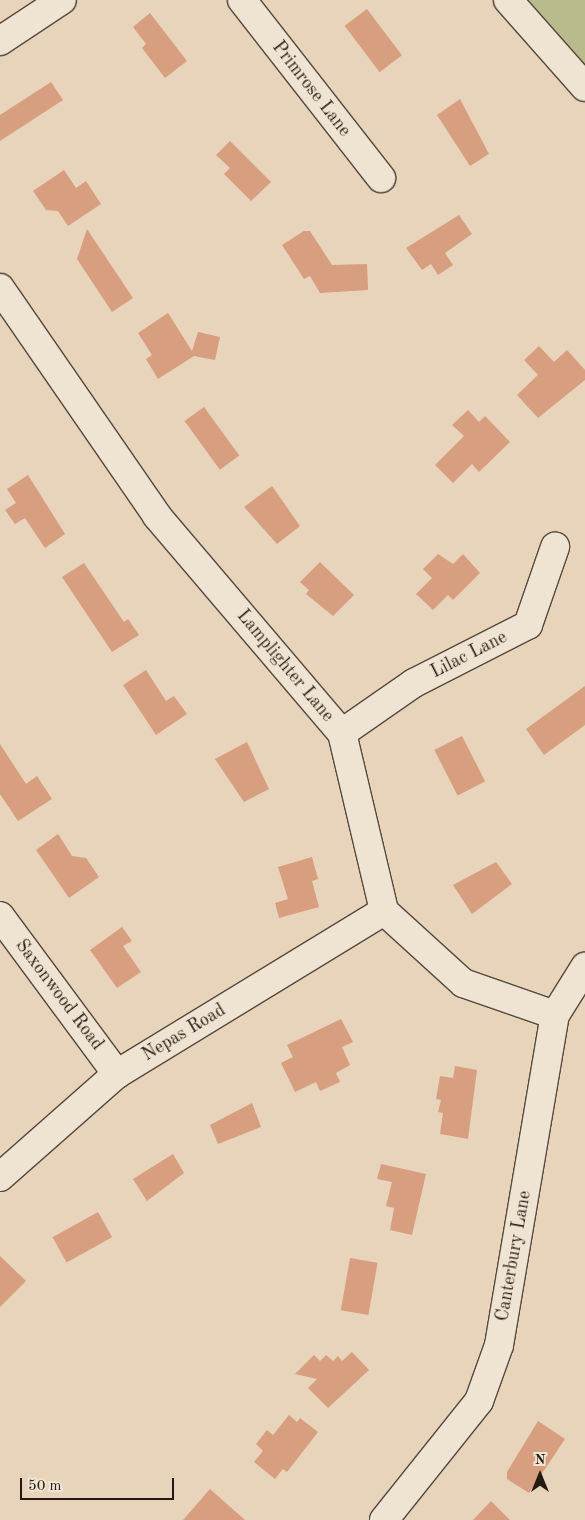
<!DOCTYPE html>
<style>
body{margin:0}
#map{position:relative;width:585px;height:1520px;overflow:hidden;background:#e7d4ba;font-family:"Old Standard TT",serif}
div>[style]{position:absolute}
.green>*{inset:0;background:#babb8c}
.building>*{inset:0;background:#d89e80;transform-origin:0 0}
.roads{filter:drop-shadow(1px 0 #54493c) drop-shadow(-1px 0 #54493c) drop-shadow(0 1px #54493c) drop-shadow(0 -1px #54493c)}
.minor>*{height:28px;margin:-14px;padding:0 14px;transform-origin:14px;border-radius:14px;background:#efe3d2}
span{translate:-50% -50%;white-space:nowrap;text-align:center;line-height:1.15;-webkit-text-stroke:5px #efe3d2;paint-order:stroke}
.street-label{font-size:18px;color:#231b12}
.north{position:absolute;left:515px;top:1450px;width:50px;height:50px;-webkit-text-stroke:4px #efe3d2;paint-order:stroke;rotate:0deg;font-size:14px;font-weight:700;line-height:20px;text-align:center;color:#231b12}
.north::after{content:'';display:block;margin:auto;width:18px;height:22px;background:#231b12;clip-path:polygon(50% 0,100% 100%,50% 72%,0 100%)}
.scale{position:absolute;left:20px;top:1478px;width:154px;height:22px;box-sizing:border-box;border:2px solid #231b12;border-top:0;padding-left:6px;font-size:15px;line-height:18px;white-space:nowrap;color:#231b12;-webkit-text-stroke:4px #efe3d2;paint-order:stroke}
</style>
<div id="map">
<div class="green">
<i style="clip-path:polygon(526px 0,585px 0,585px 65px)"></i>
</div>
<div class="building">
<i style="left:367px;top:9px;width:58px;height:28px;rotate:53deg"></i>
<i style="clip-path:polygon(150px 13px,187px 61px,165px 78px,142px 48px,146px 44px,133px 27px)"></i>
<i style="clip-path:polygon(51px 82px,63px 100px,0 141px,0 115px)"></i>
<i style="clip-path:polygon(460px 99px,489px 154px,470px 166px,437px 115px)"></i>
<i style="clip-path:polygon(230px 141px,271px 182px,251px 201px,224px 174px,230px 168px,216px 155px)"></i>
<i style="clip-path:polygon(64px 170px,76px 188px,86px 181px,101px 204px,68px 226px,58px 211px,46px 210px,33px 191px)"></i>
<i style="clip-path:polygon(459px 215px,472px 234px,445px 253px,453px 265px,438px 275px,431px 264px,422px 270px,406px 248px)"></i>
<i style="clip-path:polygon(87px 229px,133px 298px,112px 312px,77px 259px)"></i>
<i style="clip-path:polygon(304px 231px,310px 231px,332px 265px,367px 264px,368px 290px,320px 293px,310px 276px,304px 279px,282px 245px)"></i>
<i style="clip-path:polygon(168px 313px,192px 351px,198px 332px,220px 337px,215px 360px,194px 356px,158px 379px,146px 359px,152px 355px,138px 333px)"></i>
<i style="clip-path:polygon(539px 346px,554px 362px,567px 350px,585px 370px,585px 380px,538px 418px,517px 395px,538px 375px,524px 360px)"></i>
<i style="left:204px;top:407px;width:60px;height:24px;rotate:54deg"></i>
<i style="clip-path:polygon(468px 410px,479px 422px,485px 416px,510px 442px,479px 472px,472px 464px,453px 483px,435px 465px,464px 436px,452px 425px)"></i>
<i style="clip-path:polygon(28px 475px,65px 534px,45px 548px,25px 518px,15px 524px,5px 510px,16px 503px,7px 489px)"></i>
<i style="clip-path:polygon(272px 486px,300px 526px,277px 544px,244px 507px)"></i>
<i style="clip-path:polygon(438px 554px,453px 564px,463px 554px,480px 573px,453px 600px,448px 595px,433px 610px,416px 594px,432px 578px,423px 569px)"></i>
<i style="clip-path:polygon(320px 562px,354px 595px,333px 616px,306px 594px,309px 590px,300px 582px)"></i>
<i style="clip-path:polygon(84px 563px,124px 622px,128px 619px,139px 635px,112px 652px,62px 577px)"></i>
<i style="clip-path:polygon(146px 670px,166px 701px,174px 696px,187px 714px,156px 735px,123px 685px)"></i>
<i style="clip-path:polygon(585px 686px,585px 725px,544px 755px,526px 729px)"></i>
<i style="left:462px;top:736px;width:51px;height:31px;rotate:63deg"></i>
<i style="clip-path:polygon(247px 742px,269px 789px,244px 802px,215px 759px)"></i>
<i style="clip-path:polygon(0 744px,26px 784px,37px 776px,52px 799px,18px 821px,0 794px)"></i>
<i style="clip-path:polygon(58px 834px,72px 856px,86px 858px,99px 877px,69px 898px,36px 850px)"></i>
<i style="clip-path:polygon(312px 857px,318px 879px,312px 881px,319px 907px,279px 918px,275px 903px,288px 899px,278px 867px)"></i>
<i style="clip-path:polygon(496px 862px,512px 884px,472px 914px,453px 885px)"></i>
<i style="clip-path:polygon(122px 927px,132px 941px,123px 946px,141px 972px,117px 988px,90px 950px)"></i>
<i style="clip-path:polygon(341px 1019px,353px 1042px,342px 1047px,350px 1065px,336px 1073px,340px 1082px,320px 1091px,316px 1082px,295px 1092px,281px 1063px,293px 1057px,287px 1045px)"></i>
<i style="clip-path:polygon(455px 1066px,477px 1070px,468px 1139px,440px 1134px,443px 1113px,438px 1112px,441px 1100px,436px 1099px,440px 1076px,453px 1078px)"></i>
<i style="clip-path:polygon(252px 1103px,261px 1127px,218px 1144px,210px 1125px)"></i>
<i style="clip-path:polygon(173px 1154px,184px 1173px,147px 1201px,133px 1179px)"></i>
<i style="clip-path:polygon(381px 1164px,426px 1174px,412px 1235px,390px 1230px,394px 1208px,386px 1206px,392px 1182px,377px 1179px)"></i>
<i style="left:98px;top:1212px;width:29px;height:52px;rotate:61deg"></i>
<i style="clip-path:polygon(0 1256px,26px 1281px,0 1307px)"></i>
<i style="left:350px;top:1258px;width:28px;height:53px;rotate:10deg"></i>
<i style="clip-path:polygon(352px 1352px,369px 1370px,328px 1408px,308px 1388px,317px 1379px,295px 1374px,314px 1355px,320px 1361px,326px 1355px,333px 1361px,338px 1356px,342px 1361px)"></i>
<i style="clip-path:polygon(289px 1415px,297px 1422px,300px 1418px,318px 1432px,287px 1472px,283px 1469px,275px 1479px,254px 1462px,263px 1451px,256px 1444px,267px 1430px,273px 1435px)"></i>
<i style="clip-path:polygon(538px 1421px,565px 1439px,529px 1493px,507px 1479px,507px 1472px)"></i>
<i style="clip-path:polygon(210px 1489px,245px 1520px,183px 1520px)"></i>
<i style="clip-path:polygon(491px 1501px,510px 1520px,473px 1520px)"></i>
</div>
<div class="roads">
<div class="minor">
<i style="left:242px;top:0;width:226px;rotate:52deg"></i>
<i style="left:508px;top:0;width:116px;rotate:48.5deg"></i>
<i style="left:0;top:41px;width:74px;rotate:-33.5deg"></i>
<i style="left:0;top:288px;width:277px;rotate:55.4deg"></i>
<i style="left:157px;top:516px;width:285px;rotate:49.6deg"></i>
<i style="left:342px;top:733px;width:183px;rotate:76.7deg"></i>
<i style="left:384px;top:911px;width:107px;rotate:42.3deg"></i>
<i style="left:463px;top:983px;width:97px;rotate:19.2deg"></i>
<i style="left:342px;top:733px;width:88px;rotate:-34.8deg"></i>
<i style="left:414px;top:683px;width:128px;rotate:-27deg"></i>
<i style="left:528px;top:625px;width:83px;rotate:-70.9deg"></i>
<i style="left:0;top:916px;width:197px;rotate:53.5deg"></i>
<i style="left:0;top:1177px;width:156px;rotate:-41.4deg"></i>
<i style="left:117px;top:1074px;width:313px;rotate:-31.4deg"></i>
<i style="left:384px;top:1520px;width:152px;rotate:-51.4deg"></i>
<i style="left:479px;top:1401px;width:59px;rotate:-70.3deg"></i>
<i style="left:499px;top:1345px;width:335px;rotate:-80.4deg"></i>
<i style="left:555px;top:1015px;width:57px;rotate:-58deg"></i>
</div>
</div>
<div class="street-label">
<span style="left:311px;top:89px;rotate:52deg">Primrose Lane</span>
<span style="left:469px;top:655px;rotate:-27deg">Lilac Lane</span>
<span style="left:285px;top:666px;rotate:50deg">Lamplighter Lane</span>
<span style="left:59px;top:995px;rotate:53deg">Saxonwood Road</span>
<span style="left:184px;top:1033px;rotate:-31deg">Nepas Road</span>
<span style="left:514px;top:1256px;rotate:-80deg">Canterbury Lane</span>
</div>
<div class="north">N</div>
<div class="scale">50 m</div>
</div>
